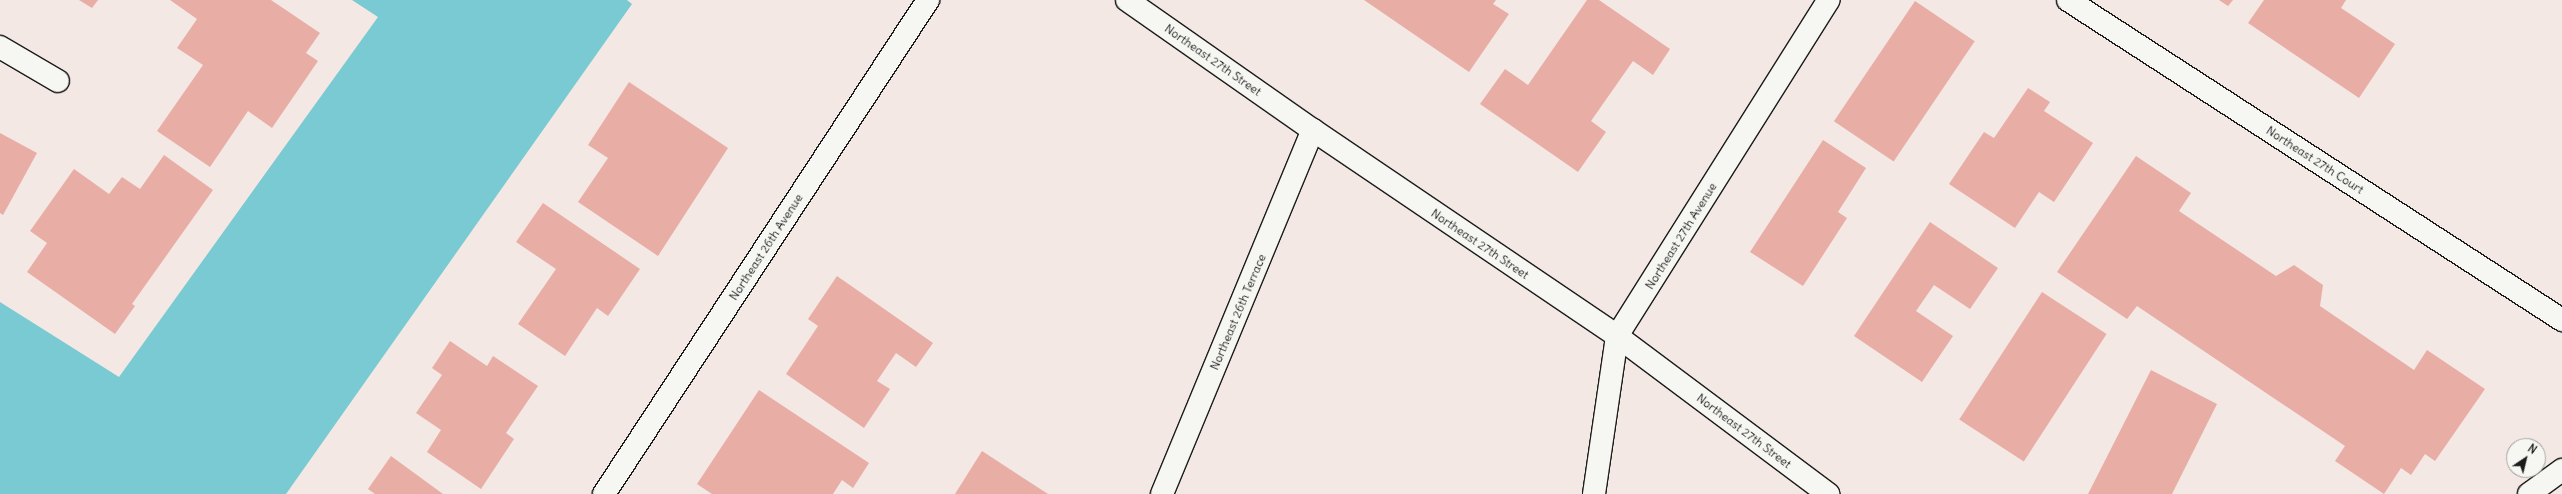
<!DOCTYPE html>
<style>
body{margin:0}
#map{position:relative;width:2562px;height:494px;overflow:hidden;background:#f3e8e3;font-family:Delius,sans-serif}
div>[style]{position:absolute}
.water>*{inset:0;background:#79cad2}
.building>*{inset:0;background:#e8aea6;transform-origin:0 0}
.roads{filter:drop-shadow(1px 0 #1c1c1c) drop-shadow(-1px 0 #1c1c1c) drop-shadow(0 1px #1c1c1c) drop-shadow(0 -1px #1c1c1c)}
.street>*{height:22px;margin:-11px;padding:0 11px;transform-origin:11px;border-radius:11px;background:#f6f6f2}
span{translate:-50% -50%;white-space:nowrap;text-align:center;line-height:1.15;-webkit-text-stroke:3px #f6f6f2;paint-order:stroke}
.street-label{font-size:12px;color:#1c1c1c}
.north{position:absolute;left:2506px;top:438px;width:40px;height:40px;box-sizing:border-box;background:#f6f6f2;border:1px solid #9f9f9c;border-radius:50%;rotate:35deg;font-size:11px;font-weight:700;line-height:16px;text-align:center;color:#1c1c1c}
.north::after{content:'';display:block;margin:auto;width:14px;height:18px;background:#1c1c1c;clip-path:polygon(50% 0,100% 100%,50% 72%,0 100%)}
</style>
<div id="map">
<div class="water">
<i style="clip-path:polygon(352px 0,627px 0,632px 4px,286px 494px,0 494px,0 302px,119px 377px,378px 17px)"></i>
</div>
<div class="building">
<i style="clip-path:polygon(79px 0,98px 0,92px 8px)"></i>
<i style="clip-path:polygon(170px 0,271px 0,320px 33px,306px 53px,318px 61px,272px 128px,248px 111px,210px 167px,157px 131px,203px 65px,177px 48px,197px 19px)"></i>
<i style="clip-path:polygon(1364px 0,1496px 0,1493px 4px,1509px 14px,1469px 72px)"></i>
<i style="clip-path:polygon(1587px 0,1599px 0,1670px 49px,1653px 75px,1633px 61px,1591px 121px,1606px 132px,1578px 172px,1480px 104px,1505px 69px,1528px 85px)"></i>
<i style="clip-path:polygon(2219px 0,2233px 0,2228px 6px)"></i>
<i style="clip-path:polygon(2264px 0,2346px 0,2341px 8px,2395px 44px,2359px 98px,2248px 23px)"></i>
<i style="left:1915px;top:1px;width:72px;height:145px;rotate:34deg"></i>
<i style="clip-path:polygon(629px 82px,728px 148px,658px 256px,578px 202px,608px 158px,588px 145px)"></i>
<i style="clip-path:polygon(2028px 88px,2050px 102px,2044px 111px,2093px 143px,2054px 202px,2039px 192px,2015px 228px,1949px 184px,1984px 132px,1994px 138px)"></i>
<i style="clip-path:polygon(0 133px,37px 153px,3px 215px,0 213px)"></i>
<i style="clip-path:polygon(1823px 140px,1866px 168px,1838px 212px,1847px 218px,1803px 286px,1750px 252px)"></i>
<i style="clip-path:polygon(164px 155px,213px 190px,132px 304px,135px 306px,115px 334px,27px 272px,47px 243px,30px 231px,74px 169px,109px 194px,122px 177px,140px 189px)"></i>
<i style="clip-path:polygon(2136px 156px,2191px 193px,2179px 211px,2276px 276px,2294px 265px,2323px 285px,2320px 306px,2414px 370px,2427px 350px,2485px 389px,2435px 461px,2425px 454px,2411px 475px,2401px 468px,2384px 494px,2335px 461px,2345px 446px,2137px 306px,2127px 319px,2057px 272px)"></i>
<i style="clip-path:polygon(543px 203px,640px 269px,608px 316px,597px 308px,565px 356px,518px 324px,556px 269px,516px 242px)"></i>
<i style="clip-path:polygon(1930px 222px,1998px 268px,1970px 309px,1934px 285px,1916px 311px,1953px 336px,1922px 382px,1854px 336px)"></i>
<i style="clip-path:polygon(837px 276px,933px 343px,916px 367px,896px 353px,877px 381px,890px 389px,864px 428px,786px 374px,818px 326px,808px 319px)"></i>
<i style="left:2042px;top:292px;width:77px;height:152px;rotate:33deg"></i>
<i style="clip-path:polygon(450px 341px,487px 366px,493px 356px,538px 386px,506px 433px,514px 439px,481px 489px,427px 452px,441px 430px,416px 413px,442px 375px,432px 368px)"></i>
<i style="clip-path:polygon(2151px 370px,2217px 404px,2172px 494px,2088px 494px)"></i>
<i style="clip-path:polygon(759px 390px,869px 463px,853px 488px,842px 480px,833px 494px,712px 494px,697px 484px)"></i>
<i style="clip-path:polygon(982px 451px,1048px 494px,955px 494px)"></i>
<i style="clip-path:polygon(391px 456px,443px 494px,375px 494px,368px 489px)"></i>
</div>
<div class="roads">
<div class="street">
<i style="left:1127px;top:0;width:227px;rotate:35deg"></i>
<i style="left:1313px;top:130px;width:367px;rotate:34.1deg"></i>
<i style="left:1617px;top:336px;width:264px;rotate:36.8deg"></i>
<i style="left:2068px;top:0;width:589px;rotate:32.93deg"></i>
<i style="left:0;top:47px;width:67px;rotate:30.4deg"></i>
<i style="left:604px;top:494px;width:591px;rotate:-56.74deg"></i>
<i style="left:1162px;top:494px;width:394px;rotate:-67.5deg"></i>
<i style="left:1594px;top:494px;width:160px;rotate:-81.7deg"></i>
<i style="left:1617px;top:336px;width:397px;rotate:-57.8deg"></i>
<i style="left:2529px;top:494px;width:41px;rotate:-36deg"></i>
</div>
</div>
<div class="street-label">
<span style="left:1213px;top:60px;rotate:35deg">Northeast 27th Street</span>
<span style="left:2315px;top:160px;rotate:33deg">Northeast 27th Court</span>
<span style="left:1681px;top:236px;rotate:-58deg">Northeast 27th Avenue</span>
<span style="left:1480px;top:244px;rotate:34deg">Northeast 27th Street</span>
<span style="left:766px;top:247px;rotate:-57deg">Northeast 26th Avenue</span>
<span style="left:1238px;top:312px;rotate:-67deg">Northeast 26th Terrace</span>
<span style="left:1744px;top:431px;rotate:37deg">Northeast 27th Street</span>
</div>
<div class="north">N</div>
</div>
